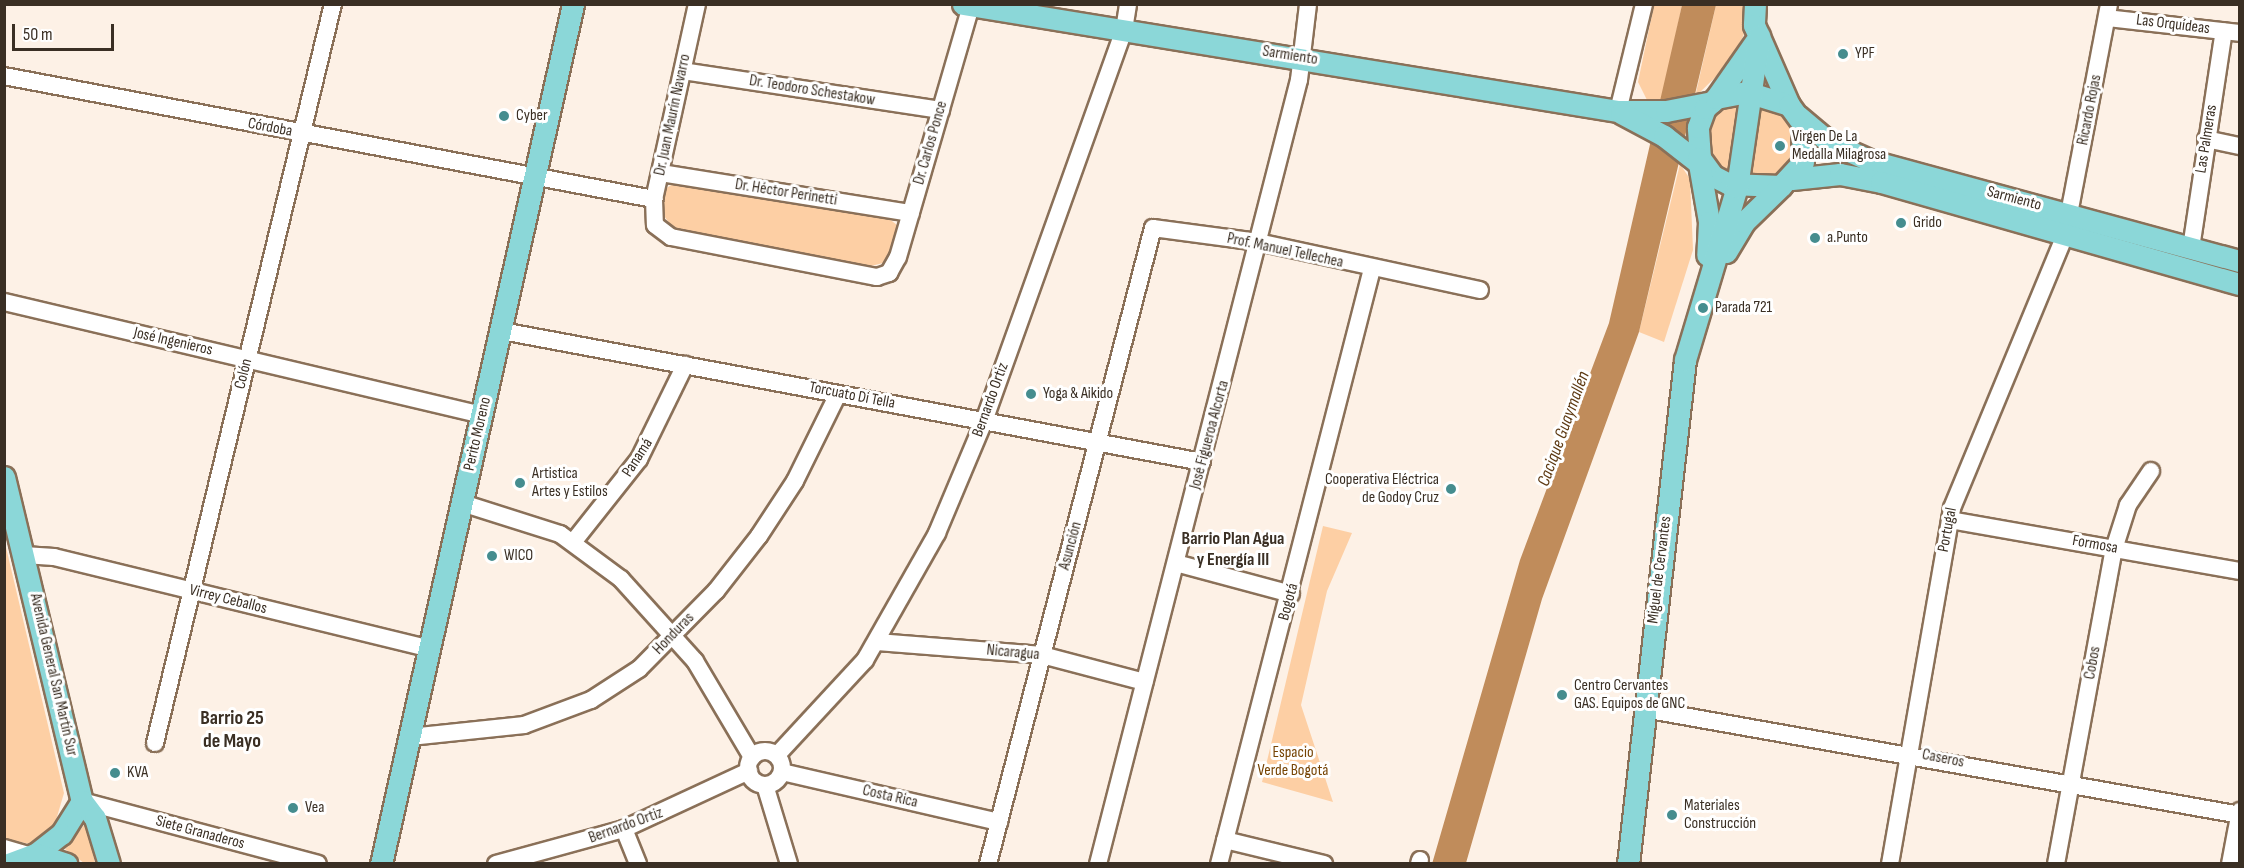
<!DOCTYPE html>
<meta charset="utf-8">
<style>
body{margin:0}
#map{position:relative;width:2244px;height:868px;overflow:hidden;background:#fdf1e6;font-family:"Sofia Sans Condensed",sans-serif}
div>[style]{position:absolute}
.green>*{inset:0;background:#fdcfa4}
.water>*{inset:0;background:#c08c5b}
.roads{filter:drop-shadow(2px 0 #8a7058) drop-shadow(-2px 0 #8a7058) drop-shadow(0 2px #8a7058) drop-shadow(0 -2px #8a7058)}
.minor>*{height:16px;margin:-8px;padding:0 8px;transform-origin:8px;border-radius:8px;background:#fff}
.minor>.ring{margin:-8px;padding:0;box-sizing:content-box;background:none;border:16px solid #fff;border-radius:50%}
.major>*{height:21px;margin:-10.5px;padding:0 10.5px;transform-origin:10.5px;border-radius:10.5px;background:#8bd7d8}
.dots>*{width:16px;height:16px;translate:-50% -50%;box-sizing:border-box;border:3px solid #fff;border-radius:50%}
span{translate:-50% -50%;white-space:nowrap;text-align:center;line-height:1.15;-webkit-text-stroke:6px #fff;paint-order:stroke}
.street-label{font-size:16px;color:#3a2f24}
.poi-label{font-size:16px;color:#3a2f24}
.left{translate:0 -50%;text-align:left}
.right{translate:-100% -50%;text-align:right}
.park-label{font-size:16px;color:#764404}
.water-label{font-size:18px;color:#5d3912;font-style:italic}
.neighbourhood-label{font-size:18px;color:#3a2f24;font-weight:700}
.quarter-label{font-size:20px;color:#3a2f24;font-weight:700}
.frame{position:absolute;inset:0;border:6px solid #3a2f24;pointer-events:none}
.scale{position:absolute;left:12px;top:24px;width:102px;height:27px;box-sizing:border-box;border:3px solid #3a2f24;border-top:0;padding-left:8px;font-size:18px;line-height:21px;white-space:nowrap;color:#3a2f24;-webkit-text-stroke:4px #fff;paint-order:stroke}
</style>
<div id="map">
<div class="green">
<i style="clip-path:polygon(1654px 5px,1682px 5px,1661px 105px,1647px 100px,1638px 82px)"></i>
<i style="clip-path:polygon(1716px 5px,1747px 5px,1745px 32px,1731px 62px,1695px 97px)"></i>
<i style="clip-path:polygon(1740px 100px,1730px 175px,1707px 151px,1706px 125px,1717px 108px)"></i>
<i style="clip-path:polygon(1761px 101px,1791px 118px,1801px 147px,1778px 179px,1747px 181px)"></i>
<i style="clip-path:polygon(1680px 164px,1690px 179px,1693px 250px,1664px 342px,1639px 332px)"></i>
<i style="clip-path:polygon(673px 184px,888px 218px,897px 225px,891px 252px,883px 263px,871px 266px,673px 228px,661px 212px,665px 189px)"></i>
<i style="clip-path:polygon(1323px 526px,1352px 533px,1327px 591px,1301px 705px,1333px 802px,1262px 782px)"></i>
<i style="clip-path:polygon(5px 543px,64px 793px,54px 827px,30px 844px,5px 839px)"></i>
<i style="clip-path:polygon(85px 824px,87px 826px,95px 863px,84px 863px,65px 849px)"></i>
</div>
<div class="water">
<i style="clip-path:polygon(1682px 5px,1716px 5px,1639px 332px,1542px 599px,1466px 863px,1432px 864px,1520px 560px,1609px 323px)"></i>
</div>
<div class="roads">
<div class="minor">
<i style="left:697px;top:4px;width:200px;rotate:102.4deg"></i>
<i style="left:654px;top:199px;width:26px;rotate:88deg"></i>
<i style="left:655px;top:225px;width:20px;rotate:37deg"></i>
<i style="left:671px;top:237px;width:210px;rotate:11deg"></i>
<i style="left:877px;top:277px;width:13px;rotate:-18deg"></i>
<i style="left:889px;top:273px;width:18px;rotate:-61deg"></i>
<i style="left:898px;top:257px;width:261px;rotate:-73.8deg"></i>
<i style="left:2107px;top:18px;width:134px;rotate:6.4deg"></i>
<i style="left:683px;top:71px;width:261px;rotate:8.6deg"></i>
<i style="left:4px;top:76px;width:662px;rotate:10.72deg"></i>
<i style="left:1618px;top:111px;width:110px;rotate:-76.3deg"></i>
<i style="left:2206px;top:139px;width:35px;rotate:12deg"></i>
<i style="left:661px;top:173px;width:253px;rotate:9.1deg"></i>
<i style="left:2191px;top:248px;width:219px;rotate:-81.4deg"></i>
<i style="left:4px;top:302px;width:491px;rotate:13.3deg"></i>
<i style="left:502px;top:331px;width:712px;rotate:10.6deg"></i>
<i style="left:462px;top:503px;width:103px;rotate:17.6deg"></i>
<i style="left:560px;top:534px;width:76px;rotate:36.4deg"></i>
<i style="left:621px;top:579px;width:110px;rotate:47.9deg"></i>
<i style="left:695px;top:661px;width:112px;rotate:59.3deg"></i>
<i style="left:1950px;top:520px;width:294px;rotate:10deg"></i>
<i style="left:574px;top:541px;width:105px;rotate:-51.6deg"></i>
<i style="left:639px;top:459px;width:105px;rotate:-63.9deg"></i>
<i style="left:24px;top:555px;width:30px;rotate:4deg"></i>
<i style="left:54px;top:557px;width:387px;rotate:13.7deg"></i>
<i style="left:1176px;top:563px;width:119px;rotate:15.1deg"></i>
<i style="left:877px;top:642px;width:166px;rotate:4.5deg"></i>
<i style="left:1042px;top:655px;width:106px;rotate:14.7deg"></i>
<i style="left:1644px;top:709px;width:605px;rotate:10.08deg"></i>
<i style="left:410px;top:737px;width:115px;rotate:-6deg"></i>
<i style="left:524px;top:725px;width:72px;rotate:-20.5deg"></i>
<i style="left:591px;top:700px;width:57px;rotate:-32.9deg"></i>
<i style="left:639px;top:669px;width:110px;rotate:-45.4deg"></i>
<i style="left:716px;top:591px;width:70px;rotate:-52deg"></i>
<i style="left:759px;top:536px;width:66px;rotate:-56.8deg"></i>
<i style="left:795px;top:481px;width:97px;rotate:-63.7deg"></i>
<i style="left:155px;top:743px;width:760px;rotate:-76.46deg"></i>
<i class="ring" style="left:748px;top:751px;width:18px;height:18px"></i>
<i style="left:777px;top:755px;width:129px;rotate:-47.2deg"></i>
<i style="left:865px;top:660px;width:146px;rotate:-60.4deg"></i>
<i style="left:937px;top:533px;width:121px;rotate:-67.2deg"></i>
<i style="left:984px;top:421px;width:415px;rotate:-70.3deg"></i>
<i style="left:1124px;top:30px;width:26px;rotate:-81deg"></i>
<i style="left:782px;top:772px;width:223px;rotate:13deg"></i>
<i style="left:765px;top:785px;width:83px;rotate:73.1deg"></i>
<i style="left:82px;top:801px;width:244px;rotate:14.9deg"></i>
<i style="left:624px;top:829px;width:38px;rotate:68deg"></i>
<i style="left:1225px;top:840px;width:102px;rotate:13.6deg"></i>
<i style="left:4px;top:848px;width:25px;rotate:16deg"></i>
<i style="left:496px;top:864px;width:133px;rotate:-15.3deg"></i>
<i style="left:624px;top:829px;width:138px;rotate:-24.9deg"></i>
<i style="left:988px;top:864px;width:657px;rotate:-75.46deg"></i>
<i style="left:1153px;top:228px;width:106px;rotate:7.6deg"></i>
<i style="left:1258px;top:242px;width:227px;rotate:12.2deg"></i>
<i style="left:1098px;top:864px;width:809px;rotate:-75.62deg"></i>
<i style="left:1299px;top:80px;width:77px;rotate:-83.2deg"></i>
<i style="left:1219px;top:864px;width:614px;rotate:-75.58deg"></i>
<i style="left:1419px;top:864px;width:4px;rotate:-76deg"></i>
<i style="left:1890px;top:864px;width:361px;rotate:-80.1deg"></i>
<i style="left:1952px;top:508px;width:295px;rotate:-67.5deg"></i>
<i style="left:2065px;top:235px;width:235px;rotate:-79.2deg"></i>
<i style="left:2056px;top:864px;width:320px;rotate:-79.6deg"></i>
<i style="left:2114px;top:549px;width:46px;rotate:-72.3deg"></i>
<i style="left:2128px;top:505px;width:41px;rotate:-55.9deg"></i>
<i style="left:2230px;top:864px;width:54px;rotate:-79.3deg"></i>
</div>
<div class="major">
<i style="left:963px;top:4px;width:664px;rotate:9.28deg"></i>
<i style="left:1618px;top:111px;width:48px"></i>
<i style="left:1666px;top:111px;width:47px;rotate:-11.1deg"></i>
<i style="left:1755px;top:4px;width:21px;rotate:93deg"></i>
<i style="left:1754px;top:25px;width:87px;rotate:66.4deg"></i>
<i style="left:1747px;top:92px;width:44px;rotate:17.2deg"></i>
<i style="left:1789px;top:105px;width:22px;rotate:54deg"></i>
<i style="left:1802px;top:123px;width:39px;rotate:89deg"></i>
<i style="left:1803px;top:162px;width:33px;rotate:133deg"></i>
<i style="left:1781px;top:186px;width:52px;rotate:-177.8deg"></i>
<i style="left:1729px;top:184px;width:18px;rotate:-153deg"></i>
<i style="left:1713px;top:176px;width:22px;rotate:-126deg"></i>
<i style="left:1700px;top:158px;width:31px;rotate:-94deg"></i>
<i style="left:1698px;top:127px;width:20px;rotate:-70deg"></i>
<i style="left:1705px;top:108px;width:15px;rotate:-42deg"></i>
<i style="left:1716px;top:98px;width:32px;rotate:-11deg"></i>
<i style="left:1716px;top:98px;width:68px;rotate:-55.1deg"></i>
<i style="left:1621px;top:113px;width:49px;rotate:28.1deg"></i>
<i style="left:1664px;top:136px;width:52px;rotate:38deg"></i>
<i style="left:1798px;top:116px;width:40px;rotate:40deg"></i>
<i style="left:1829px;top:142px;width:46px;rotate:24.3deg"></i>
<i style="left:1871px;top:161px;width:382px;rotate:15.2deg"></i>
<i style="left:1698px;top:158px;width:65px;rotate:80.2deg"></i>
<i style="left:1709px;top:222px;width:33px;rotate:93deg"></i>
<i style="left:1792px;top:179px;width:48px;rotate:-5.9deg"></i>
<i style="left:1840px;top:174px;width:42px;rotate:11deg"></i>
<i style="left:1881px;top:182px;width:373px;rotate:15.9deg"></i>
<i style="left:1726px;top:252px;width:35px;rotate:-59deg"></i>
<i style="left:1744px;top:222px;width:52px;rotate:-44.2deg"></i>
<i style="left:4px;top:477px;width:333px;rotate:76.5deg"></i>
<i style="left:82px;top:801px;width:39px;rotate:122deg"></i>
<i style="left:61px;top:834px;width:34px;rotate:142deg"></i>
<i style="left:82px;top:801px;width:21px;rotate:53deg"></i>
<i style="left:95px;top:818px;width:48px;rotate:73.1deg"></i>
<i style="left:8px;top:864px;width:30px;rotate:-20deg"></i>
<i style="left:36px;top:854px;width:32px;rotate:18deg"></i>
<i style="left:381px;top:864px;width:881px;rotate:-77.41deg"></i>
<i style="left:1628px;top:864px;width:507px;rotate:-83.55deg"></i>
<i style="left:1685px;top:360px;width:181px;rotate:-73.3deg"></i>
<i style="left:1737px;top:187px;width:153px;rotate:-81.7deg"></i>
</div>
</div>
<div class="dots">
<i style="left:1843px;top:54px;background:#458d8f"></i>
<i style="left:504px;top:116px;background:#458d8f"></i>
<i style="left:1780px;top:146px;background:#458d8f"></i>
<i style="left:1901px;top:223px;background:#458d8f"></i>
<i style="left:1815px;top:238px;background:#458d8f"></i>
<i style="left:1703px;top:308px;background:#458d8f"></i>
<i style="left:1031px;top:394px;background:#458d8f"></i>
<i style="left:520px;top:483px;background:#458d8f"></i>
<i style="left:1451px;top:489px;background:#458d8f"></i>
<i style="left:492px;top:556px;background:#458d8f"></i>
<i style="left:1562px;top:695px;background:#458d8f"></i>
<i style="left:115px;top:773px;background:#458d8f"></i>
<i style="left:293px;top:808px;background:#458d8f"></i>
<i style="left:1672px;top:815px;background:#458d8f"></i>
</div>
<div class="street-label">
<span style="left:2173px;top:25px;rotate:7deg">Las Orquídeas</span>
<span style="left:1290px;top:56px;rotate:9deg">Sarmiento</span>
<span style="left:812px;top:91px;rotate:9deg">Dr. Teodoro Schestakow</span>
<span style="left:2090px;top:110px;rotate:-79deg">Ricardo Rojas</span>
<span style="left:673px;top:115px;rotate:-78deg">Dr. Juan Maurín Navarro</span>
<span style="left:270px;top:128px;rotate:11deg">Córdoba</span>
<span style="left:2207px;top:139px;rotate:-81deg">Las Palmeras</span>
<span style="left:931px;top:143px;rotate:-74deg">Dr. Carlos Ponce</span>
<span style="left:786px;top:193px;rotate:9deg">Dr. Héctor Perinetti</span>
<span style="left:2014px;top:199px;rotate:15deg">Sarmiento</span>
<span style="left:1285px;top:251px;rotate:12deg">Prof. Manuel Tellechea</span>
<span style="left:173px;top:342px;rotate:13deg">José Ingenieros</span>
<span style="left:244px;top:374px;rotate:-76deg">Colón</span>
<span style="left:852px;top:396px;rotate:11deg">Torcuato Di Tella</span>
<span style="left:991px;top:400px;rotate:-70deg">Bernardo Ortiz</span>
<span style="left:478px;top:434px;rotate:-77deg">Perito Moreno</span>
<span style="left:1210px;top:435px;rotate:-75deg">José Figueroa Alcorta</span>
<span style="left:638px;top:458px;rotate:-57deg">Panamá</span>
<span style="left:1948px;top:530px;rotate:-79deg">Portugal</span>
<span style="left:2095px;top:545px;rotate:10deg">Formosa</span>
<span style="left:1071px;top:546px;rotate:-75deg">Asunción</span>
<span style="left:1660px;top:570px;rotate:-83deg">Miguel de Cervantes</span>
<span style="left:228px;top:600px;rotate:14deg">Virrey Ceballos</span>
<span style="left:1289px;top:602px;rotate:-75deg">Bogotá</span>
<span style="left:674px;top:634px;rotate:-46deg">Honduras</span>
<span style="left:1013px;top:653px;rotate:5deg">Nicaragua</span>
<span style="left:2093px;top:663px;rotate:-80deg">Cobos</span>
<span style="left:53px;top:675px;rotate:77deg">Avenida General San Martín Sur</span>
<span style="left:1943px;top:759px;rotate:11deg">Caseros</span>
<span style="left:890px;top:797px;rotate:13deg">Costa Rica</span>
<span style="left:626px;top:826px;rotate:-20deg">Bernardo Ortiz</span>
<span style="left:200px;top:833px;rotate:15deg">Siete Granaderos</span>
</div>
<div class="poi-label">
<span class="left" style="left:1855px;top:54px">YPF</span>
<span class="left" style="left:516px;top:116px">Cyber</span>
<span class="left" style="left:1792px;top:146px">Virgen De La<br>Medalla Milagrosa</span>
<span class="left" style="left:1913px;top:223px">Grido</span>
<span class="left" style="left:1827px;top:238px">a.Punto</span>
<span class="left" style="left:1715px;top:308px">Parada 721</span>
<span class="left" style="left:1043px;top:394px">Yoga &amp; Aikido</span>
<span class="left" style="left:532px;top:483px">Artistica<br>Artes y Estilos</span>
<span class="right" style="left:1439px;top:489px">Cooperativa Eléctrica<br>de Godoy Cruz</span>
<span class="left" style="left:504px;top:556px">WICO</span>
<span class="left" style="left:1574px;top:695px">Centro Cervantes<br>GAS. Equipos de GNC</span>
<span class="left" style="left:127px;top:773px">KVA</span>
<span class="left" style="left:1684px;top:815px">Materiales<br>Construcción</span>
<span class="left" style="left:305px;top:808px">Vea</span>
</div>
<div class="park-label">
<span style="left:1293px;top:762px">Espacio<br>Verde Bogotá</span>
</div>
<div class="water-label">
<span style="left:1564px;top:429px;rotate:-70deg">Cacique Guaymallén</span>
</div>
<div class="neighbourhood-label">
<span style="left:1233px;top:550px">Barrio Plan Agua<br>y Energía III</span>
</div>
<div class="quarter-label">
<span style="left:232px;top:730px">Barrio 25<br>de Mayo</span>
</div>
<div class="frame"></div>
<div class="scale">50 m</div>
</div>
